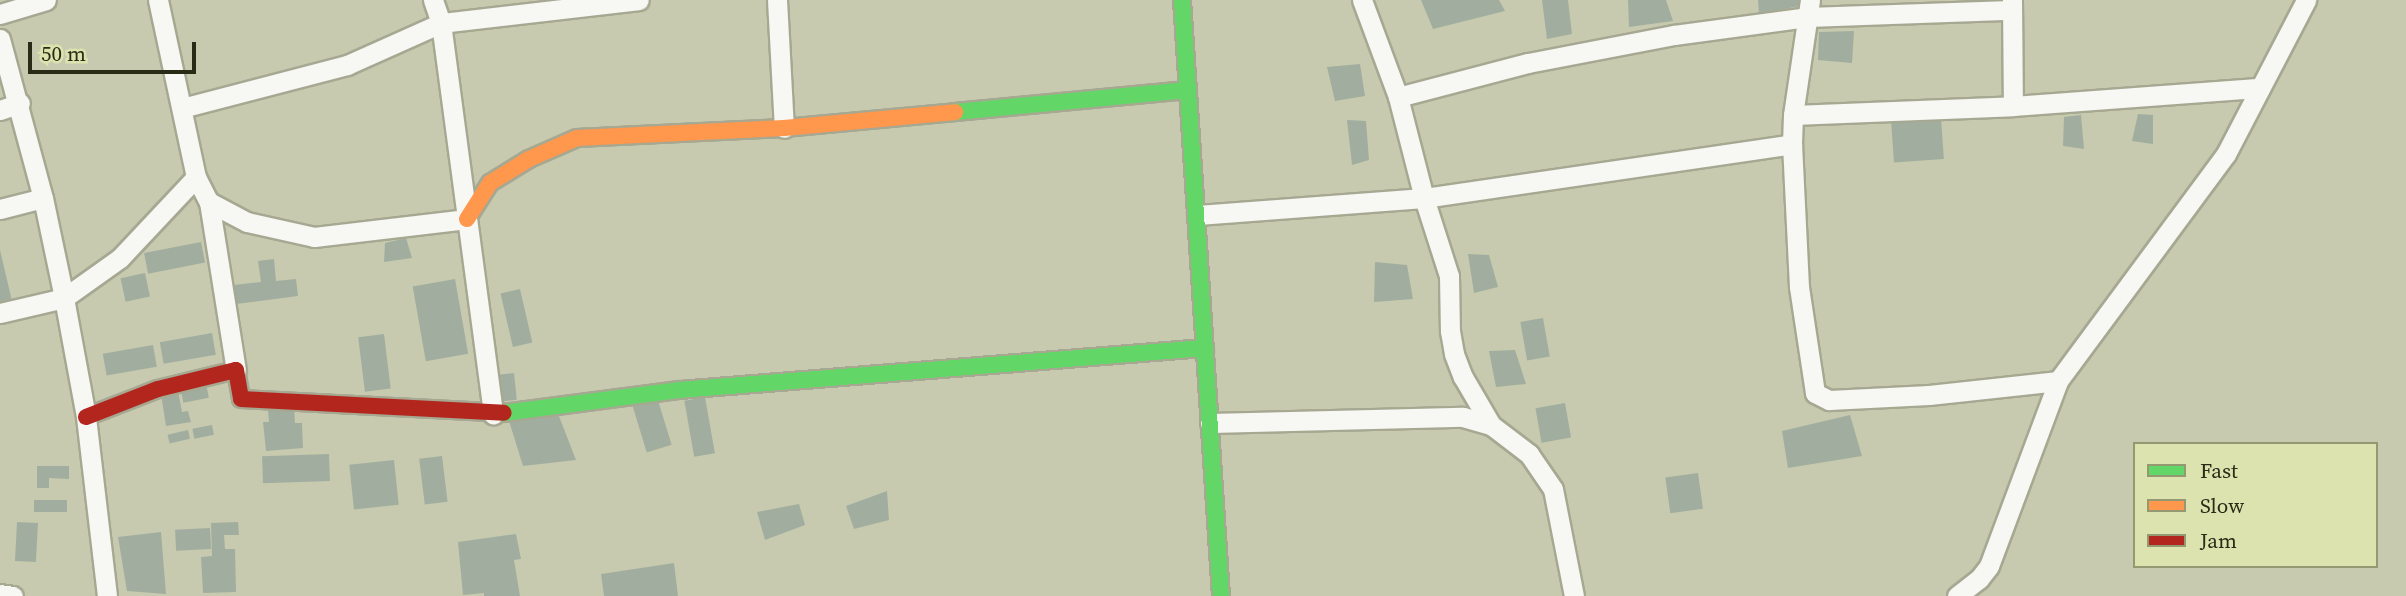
<!DOCTYPE html>
<style>
body{margin:0}
#map{position:relative;width:2406px;height:596px;overflow:hidden;background:#c7caae;font-family:"Source Serif 4",serif}
div>[style]{position:absolute}
.building>*{inset:0;background:#a1ae9f;transform-origin:0 0}
.roads{filter:drop-shadow(2px 0 #a6a892) drop-shadow(-2px 0 #a6a892) drop-shadow(0 2px #a6a892) drop-shadow(0 -2px #a6a892)}
.street>*{height:19px;margin:-9.5px;padding:0 9.5px;transform-origin:9.5px;border-radius:9.5px;background:#f7f7f3}
.fast>*{height:16px;margin:-8px;padding:0 8px;transform-origin:8px;border-radius:8px;background:#63d668}
.slow>*{height:16px;margin:-8px;padding:0 8px;transform-origin:8px;border-radius:8px;background:#ff974d}
.jam>*{height:16px;margin:-8px;padding:0 8px;transform-origin:8px;border-radius:8px;background:#b3261e}
span{translate:-50% -50%;white-space:nowrap;text-align:center;line-height:1.15;-webkit-text-stroke:5px #dce3ae;paint-order:stroke}
.legend{position:absolute;left:2133px;top:442px;width:245px;height:126px;box-sizing:border-box;background:#dce3ae;border:2px solid #949971;margin:0;padding:9px 12px;list-style:none;font-size:21px;color:#282b16}
.legend li{display:flex;align-items:center;gap:14px;height:35px}
.legend b{width:35px;border:2px solid #949971}
.scale{position:absolute;left:28px;top:42px;width:168px;height:32px;box-sizing:border-box;border:4px solid #282b16;border-top:0;padding-left:9px;font-size:21px;line-height:24px;white-space:nowrap;color:#282b16;-webkit-text-stroke:5px #dce3ae;paint-order:stroke}
</style>
<div id="map">
<div class="building">
<i style="clip-path:polygon(1421px 0,1499px 0,1505px 11px,1433px 29px)"></i>
<i style="clip-path:polygon(1542px 0,1568px 0,1572px 34px,1547px 39px)"></i>
<i style="clip-path:polygon(1628px 0,1666px 0,1673px 21px,1629px 27px)"></i>
<i style="clip-path:polygon(1758px 0,1800px 0,1800px 6px,1759px 14px)"></i>
<i style="clip-path:polygon(1854px 31px,1852px 63px,1818px 60px,1819px 32px)"></i>
<i style="clip-path:polygon(1360px 64px,1365px 96px,1335px 101px,1327px 67px)"></i>
<i style="clip-path:polygon(2138px 114px,2153px 115px,2153px 144px,2132px 141px)"></i>
<i style="clip-path:polygon(2081px 115px,2084px 149px,2063px 146px,2064px 117px)"></i>
<i style="left:1941px;top:118px;width:41px;height:50px;rotate:86deg"></i>
<i style="clip-path:polygon(1347px 120px,1366px 121px,1369px 160px,1352px 165px)"></i>
<i style="clip-path:polygon(406px 238px,412px 258px,384px 262px,385px 243px)"></i>
<i style="left:201px;top:242px;width:21px;height:58px;rotate:79deg"></i>
<i style="clip-path:polygon(0 250px,12px 301px,0 303px)"></i>
<i style="clip-path:polygon(1468px 254px,1489px 255px,1498px 287px,1474px 293px)"></i>
<i style="clip-path:polygon(274px 259px,276px 281px,296px 279px,298px 296px,236px 304px,234px 285px,261px 282px,258px 261px)"></i>
<i style="clip-path:polygon(1375px 262px,1407px 265px,1413px 299px,1374px 302px)"></i>
<i style="left:145px;top:273px;width:24px;height:25px;rotate:78deg"></i>
<i style="left:455px;top:279px;width:76px;height:43px;rotate:80deg"></i>
<i style="left:520px;top:289px;width:55px;height:20px;rotate:77deg"></i>
<i style="left:1543px;top:318px;width:39px;height:23px;rotate:80deg"></i>
<i style="left:212px;top:333px;width:22px;height:53px;rotate:80deg"></i>
<i style="left:384px;top:334px;width:55px;height:26px;rotate:83deg"></i>
<i style="left:153px;top:345px;width:22px;height:51px;rotate:80deg"></i>
<i style="clip-path:polygon(1515px 350px,1526px 384px,1496px 387px,1489px 351px)"></i>
<i style="left:514px;top:373px;width:27px;height:27px;rotate:84deg"></i>
<i style="left:206px;top:383px;width:15px;height:26px;rotate:79deg"></i>
<i style="clip-path:polygon(178px 391px,182px 412px,188px 411px,191px 422px,166px 426px,161px 394px)"></i>
<i style="left:657px;top:397px;width:50px;height:26px;rotate:73deg"></i>
<i style="left:705px;top:397px;width:57px;height:21px;rotate:80deg"></i>
<i style="left:1565px;top:403px;width:35px;height:30px;rotate:80deg"></i>
<i style="clip-path:polygon(294px 408px,295px 423px,302px 423px,303px 448px,266px 451px,263px 422px,269px 422px,268px 410px)"></i>
<i style="clip-path:polygon(557px 411px,576px 460px,523px 466px,509px 421px)"></i>
<i style="clip-path:polygon(1850px 415px,1862px 456px,1788px 468px,1782px 431px)"></i>
<i style="left:212px;top:425px;width:10px;height:20px;rotate:79deg"></i>
<i style="left:188px;top:430px;width:9px;height:21px;rotate:77deg"></i>
<i style="left:329px;top:454px;width:27px;height:67px;rotate:88deg"></i>
<i style="left:442px;top:456px;width:46px;height:23px;rotate:83deg"></i>
<i style="left:394px;top:460px;width:45px;height:45px;rotate:84deg"></i>
<i style="clip-path:polygon(37px 466px,69px 466px,69px 479px,49px 478px,49px 488px,37px 488px)"></i>
<i style="left:1698px;top:473px;width:36px;height:33px;rotate:82deg"></i>
<i style="clip-path:polygon(887px 491px,889px 520px,854px 529px,846px 506px)"></i>
<i style="left:34px;top:500px;width:33px;height:12px"></i>
<i style="clip-path:polygon(799px 504px,805px 525px,765px 540px,757px 512px)"></i>
<i style="left:17px;top:522px;width:21px;height:39px;rotate:3deg"></i>
<i style="clip-path:polygon(238px 522px,239px 535px,224px 535px,225px 549px,235px 549px,236px 592px,203px 593px,201px 557px,212px 556px,211px 523px)"></i>
<i style="left:210px;top:528px;width:21px;height:35px;rotate:87deg"></i>
<i style="clip-path:polygon(161px 532px,166px 594px,127px 591px,118px 537px)"></i>
<i style="clip-path:polygon(516px 534px,521px 559px,514px 560px,520px 596px,484px 596px,484px 593px,463px 595px,458px 542px)"></i>
<i style="clip-path:polygon(674px 563px,678px 596px,604px 596px,601px 574px)"></i>
</div>
<div class="roads">
<div class="street">
<i style="left:158px;top:0;width:181px;rotate:77.9deg"></i>
<i style="left:196px;top:177px;width:28px;rotate:63deg"></i>
<i style="left:209px;top:202px;width:43px;rotate:27.8deg"></i>
<i style="left:247px;top:222px;width:69px;rotate:12.6deg"></i>
<i style="left:314px;top:237px;width:154px;rotate:-6.7deg"></i>
<i style="left:433px;top:0;width:24px;rotate:71deg"></i>
<i style="left:441px;top:23px;width:395px;rotate:82.4deg"></i>
<i style="left:777px;top:0;width:128px;rotate:86.9deg"></i>
<i style="left:1362px;top:0;width:103px;rotate:69.6deg"></i>
<i style="left:1398px;top:97px;width:104px;rotate:75.6deg"></i>
<i style="left:1424px;top:198px;width:82px;rotate:72.2deg"></i>
<i style="left:1449px;top:276px;width:55px;rotate:89deg"></i>
<i style="left:1450px;top:331px;width:23px;rotate:80deg"></i>
<i style="left:1454px;top:354px;width:25px;rotate:69deg"></i>
<i style="left:1463px;top:377px;width:56px;rotate:59.7deg"></i>
<i style="left:1810px;top:0;width:116px;rotate:98.4deg"></i>
<i style="left:1793px;top:115px;width:29px;rotate:92deg"></i>
<i style="left:1792px;top:144px;width:143px;rotate:87.2deg"></i>
<i style="left:1799px;top:287px;width:107px;rotate:81.4deg"></i>
<i style="left:1815px;top:393px;width:16px;rotate:27deg"></i>
<i style="left:1829px;top:400px;width:100px;rotate:-2.9deg"></i>
<i style="left:1929px;top:395px;width:130px;rotate:-6.2deg"></i>
<i style="left:2012px;top:0;width:106px;rotate:89.5deg"></i>
<i style="left:0;top:14px;width:48px;rotate:-16.9deg"></i>
<i style="left:0;top:39px;width:165px;rotate:74.9deg"></i>
<i style="left:43px;top:198px;width:102px;rotate:78.1deg"></i>
<i style="left:64px;top:298px;width:121px;rotate:79.5deg"></i>
<i style="left:86px;top:417px;width:180px;rotate:83.3deg"></i>
<i style="left:1398px;top:97px;width:134px;rotate:-14.7deg"></i>
<i style="left:1528px;top:63px;width:149px;rotate:-10.9deg"></i>
<i style="left:1674px;top:35px;width:134px;rotate:-7.7deg"></i>
<i style="left:1807px;top:17px;width:204px;rotate:-2deg"></i>
<i style="left:182px;top:108px;width:171px;rotate:-14.6deg"></i>
<i style="left:347px;top:65px;width:103px;rotate:-24.1deg"></i>
<i style="left:441px;top:23px;width:199px;rotate:-6.6deg"></i>
<i style="left:0;top:110px;width:21px;rotate:-19deg"></i>
<i style="left:1793px;top:115px;width:220px;rotate:-2.3deg"></i>
<i style="left:2013px;top:106px;width:248px;rotate:-4.2deg"></i>
<i style="left:209px;top:202px;width:170px;rotate:80.9deg"></i>
<i style="left:0;top:209px;width:44px;rotate:-14.3deg"></i>
<i style="left:1197px;top:215px;width:228px;rotate:-4.3deg"></i>
<i style="left:1424px;top:198px;width:372px;rotate:-8.3deg"></i>
<i style="left:0;top:313px;width:66px;rotate:-13.2deg"></i>
<i style="left:64px;top:298px;width:69px;rotate:-35.5deg"></i>
<i style="left:120px;top:258px;width:111px;rotate:-46.8deg"></i>
<i style="left:1210px;top:423px;width:253px;rotate:-1.4deg"></i>
<i style="left:1463px;top:417px;width:29px;rotate:16deg"></i>
<i style="left:1491px;top:425px;width:48px;rotate:37.3deg"></i>
<i style="left:1529px;top:454px;width:42px;rotate:55.6deg"></i>
<i style="left:1553px;top:489px;width:109px;rotate:78.9deg"></i>
<i style="left:0;top:594px;width:13px;rotate:9deg"></i>
<i style="left:1957px;top:596px;width:28px;rotate:-38deg"></i>
<i style="left:1979px;top:579px;width:16px;rotate:-52deg"></i>
<i style="left:1989px;top:566px;width:197px;rotate:-69.5deg"></i>
<i style="left:2058px;top:381px;width:282px;rotate:-53.5deg"></i>
<i style="left:2226px;top:154px;width:174px;rotate:-62.5deg"></i>
</div>
<div class="fast">
<i style="left:1182px;top:0;width:597px;rotate:86.26deg"></i>
<i style="left:955px;top:112px;width:234px;rotate:-5.4deg"></i>
<i style="left:504px;top:413px;width:177px;rotate:-7.5deg"></i>
<i style="left:679px;top:390px;width:528px;rotate:-4.57deg"></i>
</div>
<div class="slow">
<i style="left:467px;top:219px;width:43px;rotate:-57.4deg"></i>
<i style="left:490px;top:183px;width:46px;rotate:-31.6deg"></i>
<i style="left:529px;top:159px;width:52px;rotate:-23.6deg"></i>
<i style="left:577px;top:138px;width:207px;rotate:-2.8deg"></i>
<i style="left:784px;top:128px;width:172px;rotate:-5.3deg"></i>
</div>
<div class="jam">
<i style="left:86px;top:417px;width:77px;rotate:-21.3deg"></i>
<i style="left:158px;top:389px;width:80px;rotate:-13.7deg"></i>
<i style="left:236px;top:370px;width:29px;rotate:80deg"></i>
<i style="left:241px;top:399px;width:263px;rotate:3deg"></i>
</div>
</div>
<ul class="legend">
<li><b style="height:9px;background:#63d668"></b>Fast</li>
<li><b style="height:9px;background:#ff974d"></b>Slow</li>
<li><b style="height:9px;background:#b3261e"></b>Jam</li>
</ul>
<div class="scale">50 m</div>
</div>
